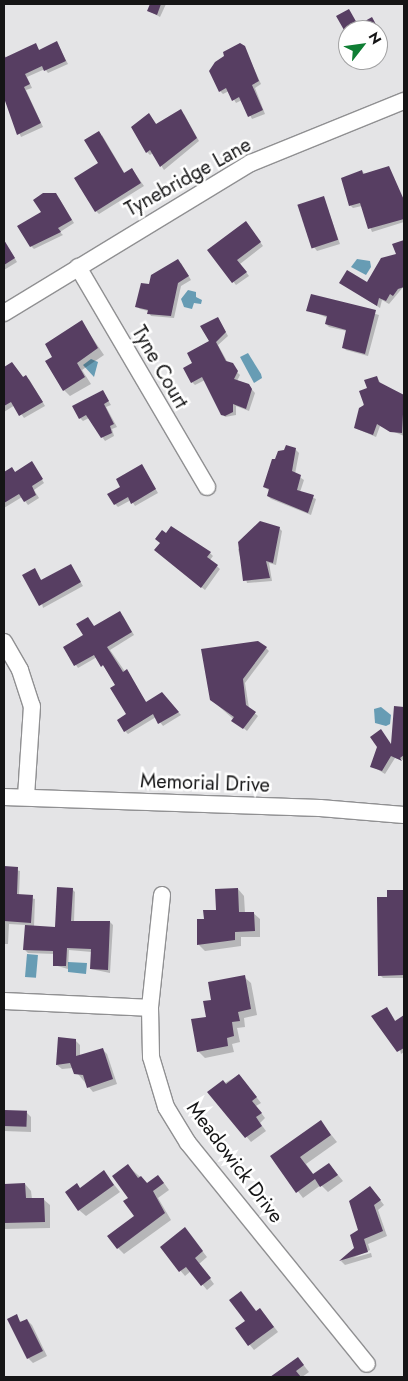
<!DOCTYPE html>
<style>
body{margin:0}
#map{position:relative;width:408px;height:1381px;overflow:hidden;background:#e4e4e6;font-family:Jost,sans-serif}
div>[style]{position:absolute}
.water>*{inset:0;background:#679cb4;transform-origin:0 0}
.shadow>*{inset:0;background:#0003}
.building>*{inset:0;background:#573e62;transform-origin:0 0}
.roads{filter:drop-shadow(1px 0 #909092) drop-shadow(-1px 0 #909092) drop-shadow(0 1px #909092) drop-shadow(0 -1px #909092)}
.minor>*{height:16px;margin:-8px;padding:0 8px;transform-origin:8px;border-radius:8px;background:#fff}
span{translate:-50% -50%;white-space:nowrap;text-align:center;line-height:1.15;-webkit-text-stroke:5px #fff;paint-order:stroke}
.street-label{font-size:20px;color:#151516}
.frame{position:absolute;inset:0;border:5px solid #151516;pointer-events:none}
.north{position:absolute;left:338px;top:20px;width:50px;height:50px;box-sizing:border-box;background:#fff;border:1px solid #a1a1a2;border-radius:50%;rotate:60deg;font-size:14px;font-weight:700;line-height:20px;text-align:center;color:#151516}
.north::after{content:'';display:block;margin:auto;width:18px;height:22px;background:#0f7e34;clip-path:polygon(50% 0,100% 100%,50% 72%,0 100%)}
</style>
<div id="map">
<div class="water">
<i style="clip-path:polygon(357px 259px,370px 261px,371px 267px,366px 275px,351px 267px)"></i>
<i style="clip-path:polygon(188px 290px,196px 292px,196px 297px,202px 300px,201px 304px,194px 303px,192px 309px,184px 307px,181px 299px)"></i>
<i style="clip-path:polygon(248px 353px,261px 374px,262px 378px,254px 383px,240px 357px)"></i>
<i style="clip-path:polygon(91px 359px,98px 362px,94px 377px,83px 365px)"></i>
<i style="clip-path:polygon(381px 707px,391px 715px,390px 724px,386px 726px,375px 723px,374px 709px)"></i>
<i style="left:27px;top:954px;width:11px;height:23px;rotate:5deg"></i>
<i style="clip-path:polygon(68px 962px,87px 963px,86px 974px,68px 972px)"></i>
</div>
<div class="shadow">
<i style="clip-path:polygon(151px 4px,166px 4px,160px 17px,149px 11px)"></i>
<i style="clip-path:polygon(349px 11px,359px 26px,372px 19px,385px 40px,378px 43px,378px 30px,348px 30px,348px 35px,338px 17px)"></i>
<i style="clip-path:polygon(57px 43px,68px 64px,48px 73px,45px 69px,27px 77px,32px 88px,26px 90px,43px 127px,21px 137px,4px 96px,4px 53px,6px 58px,35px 45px,40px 51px)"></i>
<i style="clip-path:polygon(244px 47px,261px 84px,255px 88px,265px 114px,252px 119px,242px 100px,236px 103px,229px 91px,223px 94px,220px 91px)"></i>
<i style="clip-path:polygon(184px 114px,199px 141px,164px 170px,153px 153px,150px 155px,147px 152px,149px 115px,157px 125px)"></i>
<i style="clip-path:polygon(102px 135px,125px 174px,132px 169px,144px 186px,99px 214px,96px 211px)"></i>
<i style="clip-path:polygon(388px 167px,404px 204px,404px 222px,372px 232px,362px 206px,353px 208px,350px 205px,362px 171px,365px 174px)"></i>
<i style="clip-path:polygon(59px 198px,74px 223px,60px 232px,63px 235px,34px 249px,31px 246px,42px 213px)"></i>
<i style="clip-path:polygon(324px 198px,340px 244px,317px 251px,314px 247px)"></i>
<i style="clip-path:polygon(249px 226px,263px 246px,240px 264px,249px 276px,236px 285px,209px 251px)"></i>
<i style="clip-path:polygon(4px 240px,17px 262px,4px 270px)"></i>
<i style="clip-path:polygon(404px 241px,404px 286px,389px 304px,382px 300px,380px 308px,344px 285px,367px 284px,397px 255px,394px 244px)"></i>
<i style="clip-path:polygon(181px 263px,191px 280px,181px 286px,174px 318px,151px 316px,148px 311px,140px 309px,136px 306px,150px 286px)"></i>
<i style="clip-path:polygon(312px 295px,379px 315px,368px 356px,346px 350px,343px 347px,347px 331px,329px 327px,326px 324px,328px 318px,308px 310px)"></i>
<i style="clip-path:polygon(218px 318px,228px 336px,218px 345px,228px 363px,240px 375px,237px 381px,248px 385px,255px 393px,249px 411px,236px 406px,236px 415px,225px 417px,205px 380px,195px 385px,192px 382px,194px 363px,210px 342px)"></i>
<i style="clip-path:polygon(81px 321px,104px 355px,82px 370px,91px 384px,70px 396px,64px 390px,54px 357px)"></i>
<i style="clip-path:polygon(12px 363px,24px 378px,29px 379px,45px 406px,24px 418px,15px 405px,4px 412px,4px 370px)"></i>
<i style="clip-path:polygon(377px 377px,381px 384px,404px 395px,404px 436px,380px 426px,376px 437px,355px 428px,369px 389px)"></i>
<i style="clip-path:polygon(103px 392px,111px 405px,106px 407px,117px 427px,112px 429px,114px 436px,105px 441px,89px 418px,83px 421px,80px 418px)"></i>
<i style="clip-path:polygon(295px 449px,299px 453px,295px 474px,304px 480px,300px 492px,316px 499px,311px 515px,271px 499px,268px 496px,270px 491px,264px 487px,276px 461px)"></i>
<i style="clip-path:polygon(33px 465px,44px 483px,34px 490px,39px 498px,28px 505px,22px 497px,4px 508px,4px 473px,12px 469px,16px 473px)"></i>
<i style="clip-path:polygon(142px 466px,158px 493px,135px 506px,131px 500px,118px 507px,115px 504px,122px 487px)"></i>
<i style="clip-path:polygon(279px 528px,282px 531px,276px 565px,269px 563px,272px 581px,247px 583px,238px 549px)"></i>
<i style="clip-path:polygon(159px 553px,210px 553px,213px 556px,210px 560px,220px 569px,205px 590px)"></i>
<i style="clip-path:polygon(71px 566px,83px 586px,43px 608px,34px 570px,42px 581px)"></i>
<i style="clip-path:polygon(123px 616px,134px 635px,110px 650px,147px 703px,165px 697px,181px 715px,163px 726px,156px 717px,128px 734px,125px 731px,128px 715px,117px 685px,97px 657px,78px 668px,64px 647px,85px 636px,88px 619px,95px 628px)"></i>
<i style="clip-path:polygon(266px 648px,269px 651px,245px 683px,249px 708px,258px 716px,247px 731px,215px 703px)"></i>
<i style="clip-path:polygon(395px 707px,404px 708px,404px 760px,395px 758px,385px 774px,372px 766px,392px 746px)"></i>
<i style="clip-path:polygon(4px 867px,20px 871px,19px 895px,35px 899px,34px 927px,56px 928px,72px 889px,75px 892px,74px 922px,110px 922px,113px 925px,110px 973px,91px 969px,92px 952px,69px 950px,68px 969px,54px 965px,55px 954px,28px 953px,25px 950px,26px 925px,9px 924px,8px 944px,4px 944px)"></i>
<i style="clip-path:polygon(238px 889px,244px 896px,245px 913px,253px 913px,260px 919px,260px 937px,241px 937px,241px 946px,205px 951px,199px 945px,205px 920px)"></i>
<i style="clip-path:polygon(388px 891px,404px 891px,404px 978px,383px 978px,380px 975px)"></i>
<i style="clip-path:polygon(244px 977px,251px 983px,257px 1015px,244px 1018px,245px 1027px,237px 1028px,240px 1042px,232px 1044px,234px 1052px,205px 1058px,198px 1051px,213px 1001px)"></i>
<i style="clip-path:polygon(390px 1012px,396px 1022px,404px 1017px,404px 1052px,401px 1054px)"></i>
<i style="clip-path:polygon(75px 1040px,80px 1045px,80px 1056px,102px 1049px,107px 1054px,117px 1084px,93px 1092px,73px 1068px,62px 1069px,57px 1065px)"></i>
<i style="clip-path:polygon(239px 1075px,261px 1103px,256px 1106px,265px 1118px,260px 1123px,266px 1131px,251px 1142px,209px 1092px)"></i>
<i style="clip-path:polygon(4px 1112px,27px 1113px,31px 1117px,31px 1132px,4px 1131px)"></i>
<i style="clip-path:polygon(321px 1122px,337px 1142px,306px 1164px,314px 1175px,329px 1164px,343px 1181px,328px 1192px,321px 1185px,303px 1198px,272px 1157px)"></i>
<i style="clip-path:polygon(128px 1166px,148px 1184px,158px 1176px,164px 1183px,169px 1190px,158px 1198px,171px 1220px,124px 1254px,118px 1248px,136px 1216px,129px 1198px)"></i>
<i style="clip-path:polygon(104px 1172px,120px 1192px,86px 1216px,79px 1210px)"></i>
<i style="clip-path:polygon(25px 1184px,31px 1191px,32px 1199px,43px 1199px,50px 1205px,50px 1228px,4px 1229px,4px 1185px)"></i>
<i style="clip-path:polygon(374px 1192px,384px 1205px,378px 1210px,387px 1236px,368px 1244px,370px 1250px,353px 1258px,371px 1253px,372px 1257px,345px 1265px,341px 1261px,356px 1248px)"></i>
<i style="clip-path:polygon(189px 1234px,207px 1257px,199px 1264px,214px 1284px,207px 1290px,191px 1271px,185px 1276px,161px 1248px)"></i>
<i style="clip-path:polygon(257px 1312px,265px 1315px,278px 1332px,254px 1350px,237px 1329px)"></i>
<i style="clip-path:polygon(16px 1316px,22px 1323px,27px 1320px,32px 1325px,47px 1356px,33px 1363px,28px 1358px)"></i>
<i style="clip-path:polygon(298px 1358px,309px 1372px,302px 1377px,272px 1377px)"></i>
</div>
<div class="building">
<i style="clip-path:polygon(150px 4px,161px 4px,157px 15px,147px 11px)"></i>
<i style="clip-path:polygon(349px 9px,358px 25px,372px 17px,379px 30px,344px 30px,336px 16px)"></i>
<i style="clip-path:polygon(57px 41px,66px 61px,44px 71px,42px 66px,25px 74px,30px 84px,24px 87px,41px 123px,17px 135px,4px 98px,4px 58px,36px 43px,39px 50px)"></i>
<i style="clip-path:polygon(240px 43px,245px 46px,259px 81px,252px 85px,263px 110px,248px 117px,239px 97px,232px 101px,226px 88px,219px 92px,209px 71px,215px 62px,224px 56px,223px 52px)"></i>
<i style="clip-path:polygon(181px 109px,197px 138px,160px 167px,150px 150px,146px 153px,131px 127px,149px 113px,156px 124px)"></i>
<i style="clip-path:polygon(99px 131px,124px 173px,132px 168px,141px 183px,95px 212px,74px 178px,98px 163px,84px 140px)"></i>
<i style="clip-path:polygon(389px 166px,404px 200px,404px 219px,368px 229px,360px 203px,349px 206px,341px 178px,362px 170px,363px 174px)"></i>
<i style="clip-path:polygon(43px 193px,56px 193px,72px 220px,58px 228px,61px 232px,30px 247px,17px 226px,41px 212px,33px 200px)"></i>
<i style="left:324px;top:196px;width:46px;height:28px;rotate:72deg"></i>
<i style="clip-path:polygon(246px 221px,261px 242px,237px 260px,247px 272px,232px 283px,207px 250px)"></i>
<i style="clip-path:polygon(4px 240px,15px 258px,4px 265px)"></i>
<i style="clip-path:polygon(404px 240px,404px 287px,398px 289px,393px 296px,390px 294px,386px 301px,379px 298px,377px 306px,339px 283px,347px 270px,367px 282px,381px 258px,396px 254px,392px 244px)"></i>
<i style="clip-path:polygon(178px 259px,189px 276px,178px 283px,171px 316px,147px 314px,148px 310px,135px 307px,141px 283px,149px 284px,151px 275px)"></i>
<i style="clip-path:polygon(311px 294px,376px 310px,365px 354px,342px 348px,346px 330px,325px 324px,327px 316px,306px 311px)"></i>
<i style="clip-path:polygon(218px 317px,226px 332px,216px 342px,226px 361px,233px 363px,238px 371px,234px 379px,249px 384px,252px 389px,246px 409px,233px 404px,233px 412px,225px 416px,221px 415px,202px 377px,191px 383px,183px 368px,192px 363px,187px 353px,209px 341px,200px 326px)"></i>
<i style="clip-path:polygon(82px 320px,98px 348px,77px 363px,85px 377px,63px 391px,45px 361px,52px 357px,45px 344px)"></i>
<i style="clip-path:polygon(12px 362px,23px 377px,26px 375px,43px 402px,19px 416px,11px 402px,4px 406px,4px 367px)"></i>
<i style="clip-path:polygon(377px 376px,379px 382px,404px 395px,402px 433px,390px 432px,377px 424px,373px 435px,354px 428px,359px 408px,364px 405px,359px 391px,367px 388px,364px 380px)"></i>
<i style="clip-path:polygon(103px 390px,109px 401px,104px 404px,114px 424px,110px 426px,112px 433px,101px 438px,86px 415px,79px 419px,72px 406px)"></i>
<i style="clip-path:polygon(286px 445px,296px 448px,292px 471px,301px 475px,297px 490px,314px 495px,308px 513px,267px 496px,269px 489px,263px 487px,272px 459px,275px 459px,278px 451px,284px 450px)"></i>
<i style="clip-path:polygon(32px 461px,43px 479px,32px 486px,36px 495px,24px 502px,19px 494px,4px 503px,4px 472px,12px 467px,15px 472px)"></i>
<i style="clip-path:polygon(142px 464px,156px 489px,131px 504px,128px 497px,114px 505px,107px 494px,120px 487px,116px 479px)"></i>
<i style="clip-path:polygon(260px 521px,280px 527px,273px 563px,266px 561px,270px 578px,243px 581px,238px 542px)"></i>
<i style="clip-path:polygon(171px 526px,211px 552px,207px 557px,218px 565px,201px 588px,154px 550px,160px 543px,155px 539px,162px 530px,166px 533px)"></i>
<i style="clip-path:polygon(71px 564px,81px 582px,39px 606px,22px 575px,35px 568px,41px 580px)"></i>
<i style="clip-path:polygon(120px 611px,132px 632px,107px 647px,123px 672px,127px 669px,146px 702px,162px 692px,179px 712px,158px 724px,153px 714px,124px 732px,117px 720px,126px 714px,110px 688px,115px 685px,103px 665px,101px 667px,94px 655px,74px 666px,63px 647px,83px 635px,76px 624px,88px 617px,94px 626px)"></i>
<i style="clip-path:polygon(258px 641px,267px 647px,243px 679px,246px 705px,256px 712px,243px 729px,231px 721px,234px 717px,210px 700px,201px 649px)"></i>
<i style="clip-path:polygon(394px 706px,404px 707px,404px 755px,400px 758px,402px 761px,391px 756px,382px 771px,370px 767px,377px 747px,370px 737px,381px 729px,391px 744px)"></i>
<i style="clip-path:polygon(4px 866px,18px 867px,17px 894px,33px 895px,31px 923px,4px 921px)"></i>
<i style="clip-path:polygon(57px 887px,73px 888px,71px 921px,110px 921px,108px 970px,90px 969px,91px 949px,67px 948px,66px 966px,53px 966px,53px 951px,23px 950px,25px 925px,55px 927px)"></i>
<i style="clip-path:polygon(238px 888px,239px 912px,254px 912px,255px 931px,235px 932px,235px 940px,197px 945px,197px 919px,204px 919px,203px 910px,216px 910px,215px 889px)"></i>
<i style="clip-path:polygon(387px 890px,404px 890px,404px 975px,378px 976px,377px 897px,387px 897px)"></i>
<i style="clip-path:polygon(245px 975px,251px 1009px,238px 1012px,240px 1021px,232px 1022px,234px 1036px,227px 1038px,228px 1046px,197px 1052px,191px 1019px,206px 1017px,203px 1001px,211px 1000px,208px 982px)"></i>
<i style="clip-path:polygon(387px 1007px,395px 1021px,404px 1015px,404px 1048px,397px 1052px,371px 1016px)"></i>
<i style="clip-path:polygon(58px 1037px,76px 1039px,76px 1056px,103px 1048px,113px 1079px,87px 1088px,83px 1075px,74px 1074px,70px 1063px,56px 1065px)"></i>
<i style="clip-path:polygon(239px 1074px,257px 1097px,252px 1101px,262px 1113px,256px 1117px,262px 1126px,245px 1138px,207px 1092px,223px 1080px,226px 1084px)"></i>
<i style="left:4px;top:1110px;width:23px;height:16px;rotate:2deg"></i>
<i style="clip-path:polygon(321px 1120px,331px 1135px,300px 1157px,313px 1174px,329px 1163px,338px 1175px,320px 1187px,315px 1179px,296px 1193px,270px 1156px)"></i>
<i style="clip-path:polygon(128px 1164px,138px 1178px,141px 1176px,147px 1183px,158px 1175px,164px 1183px,153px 1191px,165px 1213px,117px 1249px,107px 1236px,134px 1216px,123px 1201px,128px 1198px,112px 1176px)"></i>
<i style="clip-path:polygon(104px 1170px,114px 1185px,78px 1211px,65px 1192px,77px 1183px,80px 1188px)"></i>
<i style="clip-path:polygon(25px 1183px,26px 1198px,44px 1198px,45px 1222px,4px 1223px,4px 1184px)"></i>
<i style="clip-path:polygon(370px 1186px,381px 1200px,374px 1205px,383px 1231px,364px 1239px,368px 1252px,339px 1261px,354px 1248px,350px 1235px,358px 1230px,349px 1201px)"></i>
<i style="clip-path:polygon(185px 1227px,203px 1251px,195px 1258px,211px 1278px,201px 1286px,186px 1267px,179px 1272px,160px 1247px)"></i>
<i style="clip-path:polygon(241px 1291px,256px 1311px,260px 1308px,274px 1327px,248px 1346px,235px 1328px,245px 1321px,229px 1300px)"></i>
<i style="clip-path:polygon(17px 1314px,20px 1322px,27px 1319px,43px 1351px,27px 1359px,7px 1319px)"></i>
<i style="clip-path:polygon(298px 1357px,304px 1365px,296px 1371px,301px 1377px,270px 1377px)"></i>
</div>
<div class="roads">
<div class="minor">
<i style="left:78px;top:267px;width:255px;rotate:59.6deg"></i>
<i style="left:4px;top:313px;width:289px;rotate:-31.3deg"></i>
<i style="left:251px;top:163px;width:165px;rotate:-22.1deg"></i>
<i style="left:4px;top:642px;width:32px;rotate:60deg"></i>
<i style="left:20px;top:670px;width:38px;rotate:72deg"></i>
<i style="left:32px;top:706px;width:91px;rotate:93.8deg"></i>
<i style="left:4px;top:797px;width:316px;rotate:2deg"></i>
<i style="left:320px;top:808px;width:84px;rotate:4.8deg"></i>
<i style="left:162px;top:895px;width:114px;rotate:96.1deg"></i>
<i style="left:150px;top:1008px;width:49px;rotate:88.8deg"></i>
<i style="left:151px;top:1057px;width:52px;rotate:73.3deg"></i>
<i style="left:166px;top:1107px;width:42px;rotate:58.6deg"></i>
<i style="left:188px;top:1143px;width:284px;rotate:51deg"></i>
<i style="left:4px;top:1001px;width:146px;rotate:2.7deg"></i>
</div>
</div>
<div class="street-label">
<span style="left:188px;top:177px;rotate:-29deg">Tynebridge Lane</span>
<span style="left:160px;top:367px;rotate:60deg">Tyne Court</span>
<span style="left:205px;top:783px;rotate:2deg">Memorial Drive</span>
<span style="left:235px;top:1162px;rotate:53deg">Meadowick Drive</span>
</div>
<div class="frame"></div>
<div class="north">N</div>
</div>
